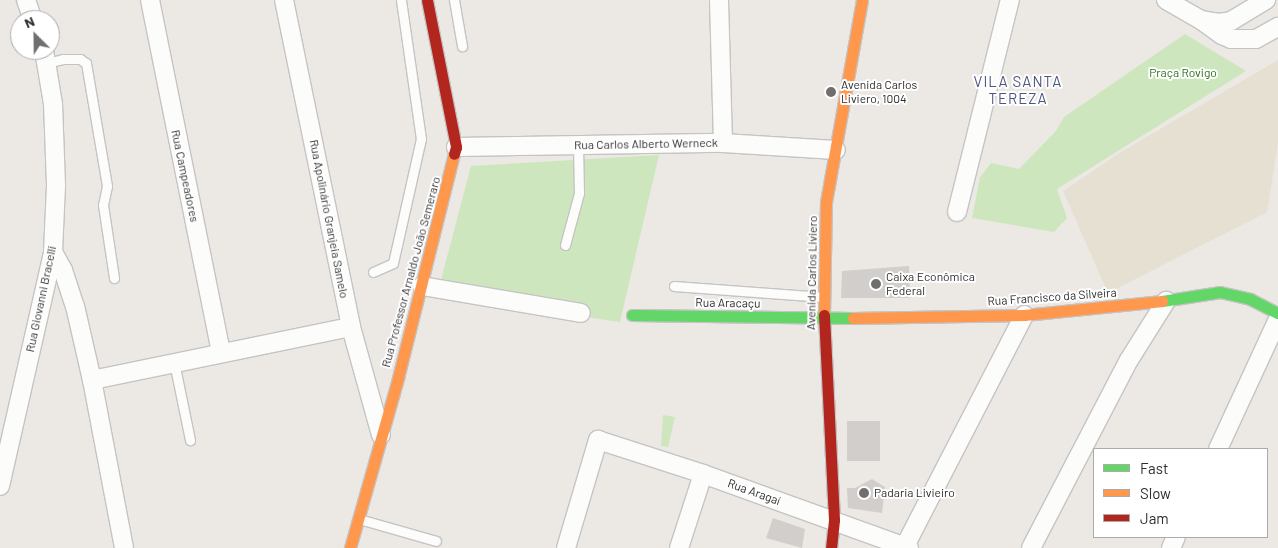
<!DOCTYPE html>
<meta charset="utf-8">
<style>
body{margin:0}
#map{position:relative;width:1278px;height:548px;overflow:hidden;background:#ece8e4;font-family:Barlow,sans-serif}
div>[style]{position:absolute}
.education>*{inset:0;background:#e6e0d3}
.green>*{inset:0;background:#cee6be}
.building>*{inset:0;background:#d1cecb;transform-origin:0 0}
.roads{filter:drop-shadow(1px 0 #c5c4c5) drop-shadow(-1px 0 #c5c4c5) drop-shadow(0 1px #c5c4c5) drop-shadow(0 -1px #c5c4c5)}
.lane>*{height:9px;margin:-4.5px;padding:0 4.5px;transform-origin:4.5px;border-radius:4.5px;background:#fcfcfb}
.street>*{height:18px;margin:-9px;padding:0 9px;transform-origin:9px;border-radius:9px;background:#fcfcfb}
.fast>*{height:11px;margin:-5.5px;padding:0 5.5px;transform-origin:5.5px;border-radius:5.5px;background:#63d668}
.slow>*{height:11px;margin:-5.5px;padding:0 5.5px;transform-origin:5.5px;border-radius:5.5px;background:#ff974d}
.jam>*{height:11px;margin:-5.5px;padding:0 5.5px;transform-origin:5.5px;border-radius:5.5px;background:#b3261e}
.dots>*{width:14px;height:14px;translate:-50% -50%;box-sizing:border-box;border:2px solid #fff;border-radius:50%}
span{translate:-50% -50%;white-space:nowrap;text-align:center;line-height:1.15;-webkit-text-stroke:4px #fff;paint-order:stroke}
.park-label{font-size:12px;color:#2c6e1b}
.poi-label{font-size:12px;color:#2e2e2e}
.left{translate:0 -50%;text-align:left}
.street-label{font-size:12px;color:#2e2e2e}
.quarter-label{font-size:15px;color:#4d5680;letter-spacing:1px}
.legend{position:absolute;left:1093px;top:448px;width:175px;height:90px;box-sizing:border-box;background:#fff;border:1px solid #ababab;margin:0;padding:6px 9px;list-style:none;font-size:15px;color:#2e2e2e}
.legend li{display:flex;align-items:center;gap:10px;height:25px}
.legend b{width:25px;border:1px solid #ababab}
.north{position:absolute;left:10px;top:10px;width:50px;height:50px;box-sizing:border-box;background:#fff;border:1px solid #ababab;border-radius:50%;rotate:337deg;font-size:14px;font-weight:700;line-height:20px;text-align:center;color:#2e2e2e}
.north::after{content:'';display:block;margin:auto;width:18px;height:22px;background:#706f6e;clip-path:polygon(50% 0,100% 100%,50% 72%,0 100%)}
</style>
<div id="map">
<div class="education">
<i style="clip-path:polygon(1278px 60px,1278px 143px,1267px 212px,1108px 293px,1063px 191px,1121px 152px)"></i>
</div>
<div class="green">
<i style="clip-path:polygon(1185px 34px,1246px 71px,1057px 189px,1067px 218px,1054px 232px,972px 218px,980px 177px,991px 163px,1019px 169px,1056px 131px,1064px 117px)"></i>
<i style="clip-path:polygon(659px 155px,620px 322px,437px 295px,471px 166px)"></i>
<i style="clip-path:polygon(663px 415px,675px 417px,668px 447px,661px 446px)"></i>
</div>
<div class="building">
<i style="clip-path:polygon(909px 266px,910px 298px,841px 298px,842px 271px)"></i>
<i style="left:847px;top:421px;width:33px;height:40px"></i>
<i style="clip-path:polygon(872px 479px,885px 487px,882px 513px,848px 508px,847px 488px,855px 488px)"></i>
<i style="clip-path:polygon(773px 518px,805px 529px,802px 548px,766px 538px)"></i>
</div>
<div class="roads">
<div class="lane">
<i style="left:454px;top:0;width:47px;rotate:80.1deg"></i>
<i style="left:47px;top:63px;width:16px;rotate:-14deg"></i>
<i style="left:63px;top:59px;width:17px"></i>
<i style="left:80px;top:59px;width:7px;rotate:34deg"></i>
<i style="left:86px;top:63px;width:125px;rotate:80.3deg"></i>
<i style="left:107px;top:186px;width:19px;rotate:102deg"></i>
<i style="left:103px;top:205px;width:74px;rotate:81.4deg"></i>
<i style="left:565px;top:245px;width:54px;rotate:-74.9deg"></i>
<i style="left:579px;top:193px;width:48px;rotate:-91.2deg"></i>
<i style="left:373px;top:272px;width:22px;rotate:-24deg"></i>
<i style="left:393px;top:263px;width:127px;rotate:-77.3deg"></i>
<i style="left:421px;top:139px;width:140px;rotate:-98.2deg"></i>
<i style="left:674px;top:286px;width:150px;rotate:4.2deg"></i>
<i style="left:174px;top:362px;width:80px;rotate:78.4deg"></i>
<i style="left:359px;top:519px;width:80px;rotate:15.9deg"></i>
</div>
<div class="street">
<i style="left:26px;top:0;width:21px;rotate:71deg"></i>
<i style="left:150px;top:0;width:359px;rotate:78.6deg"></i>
<i style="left:284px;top:0;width:334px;rotate:78.4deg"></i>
<i style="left:351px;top:327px;width:112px;rotate:74.5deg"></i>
<i style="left:719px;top:0;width:143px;rotate:88.4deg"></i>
<i style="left:1166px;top:0;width:40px;rotate:29.7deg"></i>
<i style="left:1201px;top:20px;width:26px;rotate:36deg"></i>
<i style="left:1222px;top:35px;width:10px;rotate:24deg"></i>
<i style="left:1231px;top:39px;width:25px"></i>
<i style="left:1256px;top:39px;width:25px;rotate:-29deg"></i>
<i style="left:1202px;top:20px;width:17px;rotate:10deg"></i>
<i style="left:1219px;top:23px;width:12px;rotate:-9deg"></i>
<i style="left:1231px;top:21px;width:41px;rotate:-31deg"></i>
<i style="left:456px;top:147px;width:267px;rotate:-0.9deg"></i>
<i style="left:723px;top:143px;width:113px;rotate:3.5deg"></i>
<i style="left:957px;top:212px;width:219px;rotate:-76deg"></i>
<i style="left:53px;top:252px;width:21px;rotate:61deg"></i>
<i style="left:63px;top:270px;width:38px;rotate:72deg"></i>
<i style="left:75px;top:306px;width:76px;rotate:77.1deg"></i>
<i style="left:92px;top:380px;width:171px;rotate:79.2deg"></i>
<i style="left:422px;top:286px;width:161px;rotate:9.6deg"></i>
<i style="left:92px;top:380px;width:264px;rotate:-11.6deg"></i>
<i style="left:1218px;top:449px;width:143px;rotate:-65.2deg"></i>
<i style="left:0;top:486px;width:240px;rotate:-77.2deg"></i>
<i style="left:53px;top:252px;width:67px;rotate:-87.4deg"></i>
<i style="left:56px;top:185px;width:81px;rotate:-92.1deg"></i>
<i style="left:53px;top:104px;width:55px;rotate:-99.5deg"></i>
<i style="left:905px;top:546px;width:260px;rotate:-62.7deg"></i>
<i style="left:566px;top:548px;width:113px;rotate:-73.5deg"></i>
<i style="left:598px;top:440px;width:110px;rotate:17.9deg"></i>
<i style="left:703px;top:474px;width:219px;rotate:19.8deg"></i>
<i style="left:679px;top:548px;width:78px;rotate:-72deg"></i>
<i style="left:1031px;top:548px;width:212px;rotate:-62.5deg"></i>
<i style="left:1129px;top:360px;width:70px;rotate:-57.9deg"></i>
<i style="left:1171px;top:548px;width:12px;rotate:-66deg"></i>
</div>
<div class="fast">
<i style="left:1162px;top:301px;width:59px;rotate:-8.8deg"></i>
<i style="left:1220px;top:292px;width:31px;rotate:13deg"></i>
<i style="left:1250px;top:299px;width:31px;rotate:27deg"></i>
<i style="left:632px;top:315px;width:221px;rotate:0.8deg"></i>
</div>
<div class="slow">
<i style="left:824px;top:315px;width:113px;rotate:-89deg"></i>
<i style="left:826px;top:202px;width:205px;rotate:-79.9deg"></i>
<i style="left:853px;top:318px;width:171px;rotate:-1deg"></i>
<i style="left:1024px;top:315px;width:139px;rotate:-5.8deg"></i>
<i style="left:350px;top:548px;width:177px;rotate:-74.2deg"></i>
<i style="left:398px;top:378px;width:231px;rotate:-76deg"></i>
</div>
<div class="jam">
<i style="left:427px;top:0;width:150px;rotate:78.8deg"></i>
<i style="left:456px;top:147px;width:7px;rotate:106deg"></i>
<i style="left:824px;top:315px;width:205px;rotate:87.2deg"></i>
<i style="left:834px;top:520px;width:28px;rotate:96deg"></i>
</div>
</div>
<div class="dots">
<i style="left:831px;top:92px;background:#706f6e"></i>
<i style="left:876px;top:284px;background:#706f6e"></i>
<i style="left:864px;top:493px;background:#706f6e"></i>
</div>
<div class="park-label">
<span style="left:1183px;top:73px">Praça Rovigo</span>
</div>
<div class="poi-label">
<span class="left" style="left:841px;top:92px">Avenida Carlos<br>Liviero, 1004</span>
<span class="left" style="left:886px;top:284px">Caixa Econômica<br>Federal</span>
<span class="left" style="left:874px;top:493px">Padaria Livieiro</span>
</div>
<div class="street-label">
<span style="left:646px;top:144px;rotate:-1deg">Rua Carlos Alberto Werneck</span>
<span style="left:185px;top:176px;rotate:78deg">Rua Campeadores</span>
<span style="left:329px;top:219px;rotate:79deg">Rua Apolinário Granjeia Samelo</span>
<span style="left:411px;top:272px;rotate:-75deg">Rua Professor Arnaldo João Semeraro</span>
<span style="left:812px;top:273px;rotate:-89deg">Avenida Carlos Liviero</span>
<span style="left:1052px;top:297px;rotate:-4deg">Rua Francisco da Silveira</span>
<span style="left:41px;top:299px;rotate:-78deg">Rua Giovanni Bracelli</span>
<span style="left:728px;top:303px;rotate:1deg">Rua Aracaçu</span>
<span style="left:754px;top:492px;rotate:20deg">Rua Aragaí</span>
</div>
<div class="quarter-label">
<span style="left:1018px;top:90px">VILA SANTA<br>TEREZA</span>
</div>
<ul class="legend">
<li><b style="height:6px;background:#63d668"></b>Fast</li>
<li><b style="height:6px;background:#ff974d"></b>Slow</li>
<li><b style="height:6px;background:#b3261e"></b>Jam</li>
</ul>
<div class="north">N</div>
</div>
